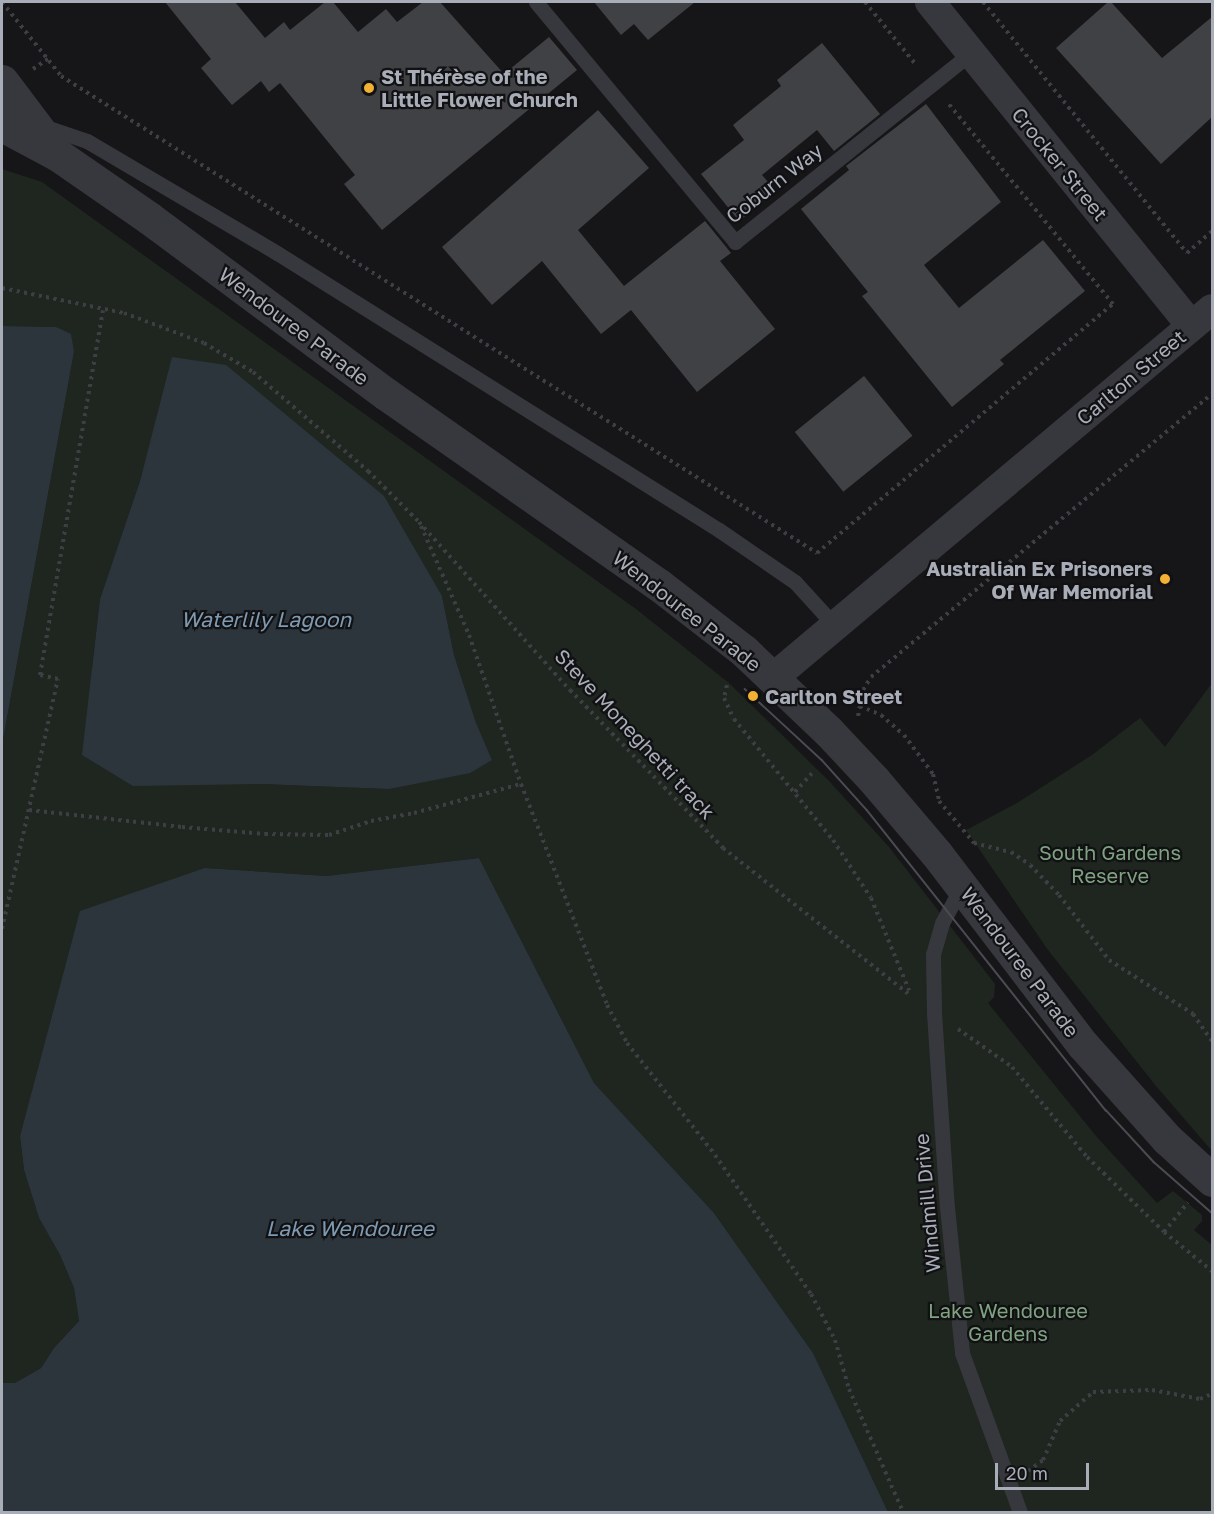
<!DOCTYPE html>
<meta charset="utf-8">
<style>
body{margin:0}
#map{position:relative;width:1214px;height:1514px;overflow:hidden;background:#161618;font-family:"Golos Text",sans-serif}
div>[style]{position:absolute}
.green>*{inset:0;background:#1e261f}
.water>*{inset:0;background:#2c353c}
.building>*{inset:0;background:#404145;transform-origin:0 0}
.path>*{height:4px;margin-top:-2px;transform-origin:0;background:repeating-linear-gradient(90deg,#3d3f44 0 3px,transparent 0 7.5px)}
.service>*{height:15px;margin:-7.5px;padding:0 7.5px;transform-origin:7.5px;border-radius:7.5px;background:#37383d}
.minor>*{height:30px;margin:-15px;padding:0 15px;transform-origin:15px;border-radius:15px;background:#37383d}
.tertiary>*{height:33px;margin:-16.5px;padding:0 16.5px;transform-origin:16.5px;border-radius:16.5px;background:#37383d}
.tram>*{height:1.5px;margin:-0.75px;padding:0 0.75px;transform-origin:0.75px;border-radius:0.75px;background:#4a4c52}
.dots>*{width:16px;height:16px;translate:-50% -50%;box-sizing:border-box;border:3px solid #111113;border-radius:50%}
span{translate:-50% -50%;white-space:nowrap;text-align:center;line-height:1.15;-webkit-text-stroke:4.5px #111113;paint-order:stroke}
.poi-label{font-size:20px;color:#a8adb8;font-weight:700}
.left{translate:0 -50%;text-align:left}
.right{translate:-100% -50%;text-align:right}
.street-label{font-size:20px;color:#a8adb8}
.park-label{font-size:20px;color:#7fa381}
.water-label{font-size:21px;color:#7f9bb3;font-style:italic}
.frame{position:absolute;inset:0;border:3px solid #a8adb8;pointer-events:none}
.scale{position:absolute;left:995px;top:1463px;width:94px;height:27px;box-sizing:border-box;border:3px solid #a8adb8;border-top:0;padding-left:8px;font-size:18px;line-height:21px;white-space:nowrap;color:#a8adb8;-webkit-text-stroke:4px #111113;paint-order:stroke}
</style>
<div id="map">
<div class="green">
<i style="clip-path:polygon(evenodd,2px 169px,42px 182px,636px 609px,729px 683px,830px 782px,889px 847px,995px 984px,994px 997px,988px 1003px,1096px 1136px,1157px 1203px,1173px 1191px,1202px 1215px,1202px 1221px,1194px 1230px,1212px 1245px,1212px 1512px,888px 1512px,813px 1353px,714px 1213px,594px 1083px,479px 858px,326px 876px,205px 868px,42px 1056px,20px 1136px,24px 1170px,39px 1218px,60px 1255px,74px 1288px,79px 1321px,54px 1348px,41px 1368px,15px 1383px,2px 1383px,2px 745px,74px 352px,56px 327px,2px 326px,2px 169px,173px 357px,442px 596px,454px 655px,476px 724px,492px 760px,389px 789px,261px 784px,92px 667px,100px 599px,140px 481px,173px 357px)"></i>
<i style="clip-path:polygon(1212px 683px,1212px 1151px,1156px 1086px,1048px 950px,966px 830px,1017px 803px,1092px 755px,1140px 718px,1165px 747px)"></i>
</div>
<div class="water">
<i style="clip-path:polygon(2px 326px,56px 327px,71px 334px,74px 352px,2px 745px)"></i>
<i style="clip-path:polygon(172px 357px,226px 365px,384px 496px,442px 596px,454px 655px,476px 723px,492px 760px,470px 773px,389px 789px,261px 784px,133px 786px,82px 755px,100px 599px,140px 481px)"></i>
<i style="clip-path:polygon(479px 858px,594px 1083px,714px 1213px,813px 1353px,888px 1512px,2px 1512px,2px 1383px,15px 1383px,41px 1368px,54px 1348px,79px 1321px,74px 1288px,60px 1255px,39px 1218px,24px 1170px,20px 1136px,80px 911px,205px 868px,326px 876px)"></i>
</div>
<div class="building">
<i style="clip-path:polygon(165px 2px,235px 2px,265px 38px,284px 22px,290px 30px,325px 2px,333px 2px,358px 32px,386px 9px,397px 22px,423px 2px,440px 2px,504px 74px,549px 37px,577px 70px,382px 230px,344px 184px,355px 175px,280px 83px,269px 92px,261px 81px,232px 105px,201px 68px,211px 59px)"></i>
<i style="clip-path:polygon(594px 2px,695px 2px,648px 40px,634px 24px,621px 35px)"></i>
<i style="clip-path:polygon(1108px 2px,1111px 2px,1162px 58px,1212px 17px,1212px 117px,1161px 164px,1056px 48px)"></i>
<i style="clip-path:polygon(822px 43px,880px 114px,834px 151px,817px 130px,762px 175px,776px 191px,739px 221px,701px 174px,744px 140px,733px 125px,781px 86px,777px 80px)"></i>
<i style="clip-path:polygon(926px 104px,1001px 202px,924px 265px,959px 308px,1043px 240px,1085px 291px,1000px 360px,1004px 364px,952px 407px,862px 296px,868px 292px,801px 209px,849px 170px,846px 166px)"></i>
<i style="clip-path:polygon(598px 110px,649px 168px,578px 230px,624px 286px,705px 221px,731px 253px,720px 261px,775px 329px,697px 392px,631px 310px,601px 334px,542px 261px,492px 305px,442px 247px)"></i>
<i style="left:864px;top:376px;width:77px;height:89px;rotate:51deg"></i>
</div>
<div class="path">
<i style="left:2px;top:2px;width:95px;rotate:51.4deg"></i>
<i style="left:61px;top:76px;width:894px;rotate:32.25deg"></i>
<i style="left:817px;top:553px;width:387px;rotate:-40.1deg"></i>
<i style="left:1113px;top:304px;width:261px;rotate:-129.4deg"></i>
<i style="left:865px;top:2px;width:82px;rotate:50.9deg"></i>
<i style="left:983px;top:2px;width:323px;rotate:50.9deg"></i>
<i style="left:1187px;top:253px;width:33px;rotate:-41deg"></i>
<i style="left:33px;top:69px;width:18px;rotate:-34deg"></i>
<i style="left:2px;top:288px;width:125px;rotate:11.6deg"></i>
<i style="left:124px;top:313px;width:85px;rotate:20.6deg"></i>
<i style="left:204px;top:343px;width:57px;rotate:30.6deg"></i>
<i style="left:253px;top:372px;width:152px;rotate:40.7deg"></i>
<i style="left:368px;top:471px;width:72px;rotate:45deg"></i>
<i style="left:419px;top:522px;width:226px;rotate:48.1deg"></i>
<i style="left:570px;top:690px;width:220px;rotate:45.9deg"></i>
<i style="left:723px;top:848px;width:238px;rotate:38.2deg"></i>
<i style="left:421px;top:526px;width:119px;rotate:66.2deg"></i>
<i style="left:469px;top:635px;width:158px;rotate:70.8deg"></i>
<i style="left:521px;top:784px;width:237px;rotate:68.7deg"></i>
<i style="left:607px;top:1005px;width:43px;rotate:62.2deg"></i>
<i style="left:627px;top:1043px;width:142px;rotate:51.8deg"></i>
<i style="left:715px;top:1155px;width:169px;rotate:55.4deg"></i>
<i style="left:811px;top:1294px;width:52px;rotate:62.4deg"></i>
<i style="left:835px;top:1340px;width:51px;rotate:74.1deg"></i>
<i style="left:849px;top:1389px;width:134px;rotate:66.3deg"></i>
<i style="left:727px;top:685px;width:13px;rotate:103deg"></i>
<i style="left:724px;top:698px;width:23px;rotate:65deg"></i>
<i style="left:734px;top:719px;width:156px;rotate:50.7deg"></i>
<i style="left:833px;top:840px;width:69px;rotate:56.8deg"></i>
<i style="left:871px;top:898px;width:100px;rotate:67.6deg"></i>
<i style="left:860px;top:706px;width:23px;rotate:23deg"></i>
<i style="left:881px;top:715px;width:30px;rotate:41deg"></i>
<i style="left:904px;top:735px;width:49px;rotate:53.4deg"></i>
<i style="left:933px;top:774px;width:28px;rotate:77deg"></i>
<i style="left:939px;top:801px;width:55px;rotate:50.2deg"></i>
<i style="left:974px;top:843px;width:38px;rotate:14deg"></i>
<i style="left:1011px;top:852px;width:23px;rotate:34deg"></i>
<i style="left:1030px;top:865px;width:42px;rotate:46deg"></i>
<i style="left:1059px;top:895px;width:82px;rotate:52.4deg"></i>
<i style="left:1109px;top:960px;width:100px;rotate:32.7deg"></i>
<i style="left:1193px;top:1014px;width:33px;rotate:55deg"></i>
<i style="left:858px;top:716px;width:26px;rotate:-79deg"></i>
<i style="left:863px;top:690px;width:15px;rotate:-58deg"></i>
<i style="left:871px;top:677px;width:443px;rotate:-39.7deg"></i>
<i style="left:795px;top:792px;width:25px;rotate:-48deg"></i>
<i style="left:29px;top:810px;width:154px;rotate:6.3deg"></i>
<i style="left:182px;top:827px;width:83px;rotate:4.8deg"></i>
<i style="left:265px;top:834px;width:64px;rotate:0.9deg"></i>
<i style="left:329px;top:835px;width:44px;rotate:-18.4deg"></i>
<i style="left:371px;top:821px;width:44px;rotate:-10.5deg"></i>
<i style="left:414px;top:813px;width:111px;rotate:-15.2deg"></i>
<i style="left:2px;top:929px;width:256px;rotate:-77.4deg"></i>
<i style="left:58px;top:679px;width:18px;rotate:-167deg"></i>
<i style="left:40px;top:675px;width:370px;rotate:-80.2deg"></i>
<i style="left:958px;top:1029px;width:66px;rotate:35.1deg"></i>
<i style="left:1012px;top:1067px;width:117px;rotate:50.2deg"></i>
<i style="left:1087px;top:1157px;width:107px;rotate:44.2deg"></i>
<i style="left:1164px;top:1232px;width:62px;rotate:39.1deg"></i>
<i style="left:1164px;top:1232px;width:38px;rotate:-51deg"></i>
<i style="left:1028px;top:1471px;width:19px;rotate:-36deg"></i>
<i style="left:1043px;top:1460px;width:43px;rotate:-66.4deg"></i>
<i style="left:1060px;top:1421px;width:44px;rotate:-41.3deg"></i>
<i style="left:1093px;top:1392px;width:59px;rotate:-1.9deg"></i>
<i style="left:1152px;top:1390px;width:49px;rotate:10.6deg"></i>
<i style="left:1200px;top:1399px;width:13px;rotate:-23deg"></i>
</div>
<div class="service">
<i style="left:536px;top:2px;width:312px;rotate:50.3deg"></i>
<i style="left:735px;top:242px;width:302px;rotate:-38.7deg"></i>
<i style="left:43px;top:126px;width:46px;rotate:18.8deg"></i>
<i style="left:87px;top:141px;width:221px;rotate:30.5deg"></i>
<i style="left:277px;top:253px;width:522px;rotate:32.08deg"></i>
<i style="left:719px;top:530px;width:92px;rotate:34.4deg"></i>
<i style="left:795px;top:582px;width:59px;rotate:47.7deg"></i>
<i style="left:962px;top:886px;width:42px;rotate:118.4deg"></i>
<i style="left:942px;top:923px;width:32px;rotate:106deg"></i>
<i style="left:933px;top:954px;width:59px;rotate:89deg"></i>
<i style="left:934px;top:1013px;width:194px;rotate:86.2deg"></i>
<i style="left:947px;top:1207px;width:147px;rotate:84.1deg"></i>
<i style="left:962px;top:1353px;width:169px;rotate:70deg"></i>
</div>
<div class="minor">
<i style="left:930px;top:2px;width:416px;rotate:51.1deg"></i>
<i style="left:773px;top:678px;width:573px;rotate:-40.05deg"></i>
</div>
<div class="tertiary">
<i style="left:2px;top:81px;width:81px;rotate:53deg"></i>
<i style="left:2px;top:125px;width:64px;rotate:28.2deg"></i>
<i style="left:58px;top:155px;width:111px;rotate:34.7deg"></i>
<i style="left:149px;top:218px;width:295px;rotate:36.6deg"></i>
<i style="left:386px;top:394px;width:333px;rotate:35deg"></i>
<i style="left:659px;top:585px;width:108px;rotate:37.8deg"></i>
<i style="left:744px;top:651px;width:117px;rotate:43.6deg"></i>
<i style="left:829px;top:732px;width:66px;rotate:46.8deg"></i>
<i style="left:874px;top:780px;width:96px;rotate:49.7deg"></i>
<i style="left:936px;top:853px;width:242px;rotate:52.6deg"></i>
<i style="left:1083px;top:1045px;width:126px;rotate:48.2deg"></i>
<i style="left:1167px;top:1139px;width:61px;rotate:42.3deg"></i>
</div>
<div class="tram">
<i style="left:745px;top:689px;width:105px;rotate:42.7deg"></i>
<i style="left:822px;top:760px;width:67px;rotate:48deg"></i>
<i style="left:867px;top:810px;width:384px;rotate:51.5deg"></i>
<i style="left:1106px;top:1110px;width:71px;rotate:47.3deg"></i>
<i style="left:1154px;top:1162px;width:77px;rotate:41.3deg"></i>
</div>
<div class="dots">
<i style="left:369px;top:88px;background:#f2b134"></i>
<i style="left:1165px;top:579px;background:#f2b134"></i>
<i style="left:753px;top:696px;background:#f2b134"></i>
</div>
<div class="poi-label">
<span class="left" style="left:381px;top:88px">St Thérèse of the<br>Little Flower Church</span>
<span class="right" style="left:1153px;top:580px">Australian Ex Prisoners<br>Of War Memorial</span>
<span class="left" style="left:765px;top:696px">Carlton Street</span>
</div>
<div class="street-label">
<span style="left:1060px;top:164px;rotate:51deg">Crocker Street</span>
<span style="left:774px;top:183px;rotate:-38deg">Coburn Way</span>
<span style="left:294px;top:326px;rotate:37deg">Wendouree Parade</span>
<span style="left:1131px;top:377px;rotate:-40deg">Carlton Street</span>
<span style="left:687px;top:611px;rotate:38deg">Wendouree Parade</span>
<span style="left:635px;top:734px;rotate:47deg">Steve Moneghetti track</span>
<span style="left:1020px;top:962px;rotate:53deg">Wendouree Parade</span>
<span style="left:927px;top:1203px;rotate:-95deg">Windmill Drive</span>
</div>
<div class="park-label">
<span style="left:1110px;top:864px">South Gardens<br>Reserve</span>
<span style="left:1008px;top:1322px">Lake Wendouree<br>Gardens</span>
</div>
<div class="water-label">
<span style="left:266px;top:619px">Waterlily Lagoon</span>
<span style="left:350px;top:1228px">Lake Wendouree</span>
</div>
<div class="frame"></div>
<div class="scale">20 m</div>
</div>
